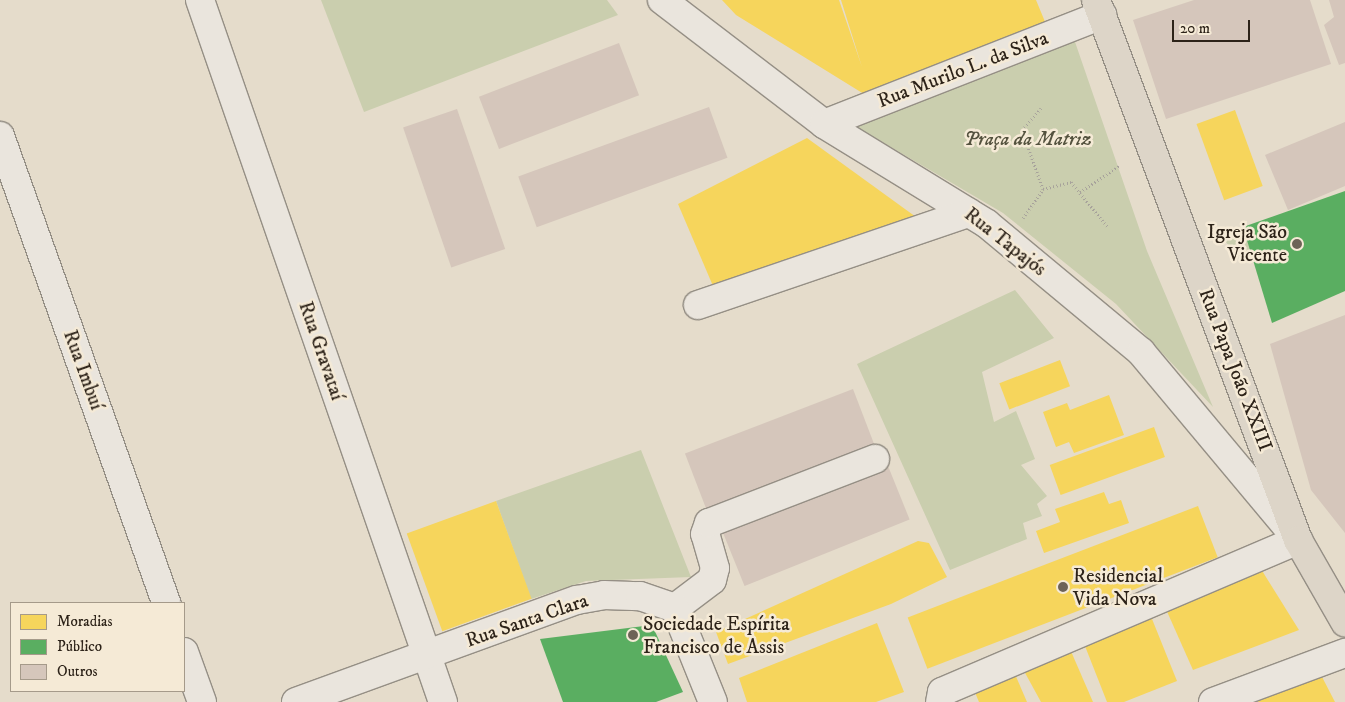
<!DOCTYPE html>
<meta charset="utf-8">
<style>
body{margin:0}
#map{position:relative;width:1345px;height:702px;overflow:hidden;background:#e5dccb;font-family:"IM FELL DW Pica",serif}
div>[style]{position:absolute}
.green>*{inset:0;background:#caceae}
.homes>*{inset:0;background:#f6d55c;transform-origin:0 0}
.public>*{inset:0;background:#5aae61}
.building>*{inset:0;background:#d5c6bb;transform-origin:0 0}
.path>*{height:3px;margin-top:-1.5px;transform-origin:0;background:repeating-linear-gradient(90deg,#a7a29b 0 1px,transparent 0 3.5px)}
.roads{filter:drop-shadow(1px 0 #958f85) drop-shadow(-1px 0 #958f85) drop-shadow(0 1px #958f85) drop-shadow(0 -1px #958f85)}
.minor>*{height:28px;margin:-14px;padding:0 14px;transform-origin:14px;border-radius:14px;background:#eae5dd}
.major>*{height:28px;margin:-14px;padding:0 14px;transform-origin:14px;border-radius:14px;background:#ddd5c8}
.dots>*{width:14px;height:14px;translate:-50% -50%;box-sizing:border-box;border:2px solid #f5ead6;border-radius:50%}
span{translate:-50% -50%;white-space:nowrap;text-align:center;line-height:1.15;-webkit-text-stroke:5px #f5ead6;paint-order:stroke}
.street-label{font-size:20px;color:#2c2218}
.park-label{font-size:20px;color:#54523e;font-style:italic}
.poi-label{font-size:20px;color:#2c2218}
.right{translate:-100% -50%;text-align:right}
.left{translate:0 -50%;text-align:left}
.legend{position:absolute;left:10px;top:602px;width:175px;height:90px;box-sizing:border-box;background:#f5ead6;border:1px solid #a59a8a;margin:0;padding:6px 9px;list-style:none;font-size:15px;color:#2c2218}
.legend li{display:flex;align-items:center;gap:10px;height:25px}
.legend b{width:25px;border:1px solid #a59a8a}
.scale{position:absolute;left:1172px;top:20px;width:78px;height:22px;box-sizing:border-box;border:2px solid #2c2218;border-top:0;padding-left:6px;font-size:15px;line-height:18px;white-space:nowrap;color:#2c2218;-webkit-text-stroke:4px #f5ead6;paint-order:stroke}
</style>
<div id="map">
<div class="green">
<i style="clip-path:polygon(321px 0,607px 0,618px 15px,364px 112px)"></i>
<i style="clip-path:polygon(1074px 39px,1147px 251px,1213px 407px,1116px 304px,1003px 213px,855px 126px)"></i>
<i style="clip-path:polygon(1243px 227px,1255px 262px,1237px 255px,1218px 233px)"></i>
<i style="clip-path:polygon(1015px 290px,1054px 338px,982px 372px,994px 422px,1016px 411px,1035px 459px,1021px 465px,1047px 496px,1037px 504px,1042px 516px,1023px 523px,1027px 539px,950px 570px,857px 364px)"></i>
<i style="clip-path:polygon(641px 450px,691px 577px,586px 581px,531px 599px,496px 501px)"></i>
</div>
<div class="homes">
<i style="clip-path:polygon(722px 0,839px 0,862px 67px,841px 0,1036px 0,1048px 29px,872px 99px,736px 15px)"></i>
<i style="left:1235px;top:110px;width:81px;height:41px;rotate:70deg"></i>
<i style="clip-path:polygon(807px 138px,916px 217px,716px 293px,678px 204px)"></i>
<i style="left:1060px;top:360px;width:28px;height:65px;rotate:69deg"></i>
<i style="clip-path:polygon(1109px 395px,1124px 435px,1074px 453px,1069px 442px,1056px 447px,1043px 412px,1067px 403px,1070px 410px)"></i>
<i style="left:1154px;top:427px;width:32px;height:111px;rotate:70deg"></i>
<i style="clip-path:polygon(1104px 492px,1109px 504px,1121px 500px,1129px 523px,1044px 553px,1036px 531px,1060px 522px,1055px 509px)"></i>
<i style="left:496px;top:501px;width:104px;height:95px;rotate:70deg"></i>
<i style="left:1198px;top:506px;width:55px;height:311px;rotate:69deg"></i>
<i style="clip-path:polygon(918px 541px,929px 543px,947px 577px,891px 604px,728px 664px,716px 632px)"></i>
<i style="clip-path:polygon(1261px 569px,1299px 630px,1193px 670px,1165px 607px)"></i>
<i style="clip-path:polygon(1150px 614px,1177px 681px,1124px 702px,1107px 702px,1083px 641px)"></i>
<i style="clip-path:polygon(877px 623px,904px 692px,876px 702px,747px 702px,739px 678px)"></i>
<i style="clip-path:polygon(1070px 649px,1093px 702px,1041px 702px,1024px 671px)"></i>
<i style="clip-path:polygon(1014px 672px,1027px 702px,979px 702px,974px 690px)"></i>
<i style="clip-path:polygon(1320px 673px,1335px 702px,1257px 702px)"></i>
</div>
<div class="public">
<i style="clip-path:polygon(1345px 191px,1345px 291px,1272px 323px,1243px 227px)"></i>
<i style="clip-path:polygon(652px 625px,683px 692px,656px 702px,563px 702px,540px 639px)"></i>
</div>
<div class="building">
<i style="clip-path:polygon(1194px 0,1310px 0,1331px 64px,1166px 119px,1133px 20px)"></i>
<i style="clip-path:polygon(1329px 0,1345px 0,1345px 63px,1339px 65px,1324px 25px,1334px 17px)"></i>
<i style="left:619px;top:43px;width:56px;height:150px;rotate:69deg"></i>
<i style="left:709px;top:107px;width:54px;height:203px;rotate:70deg"></i>
<i style="left:457px;top:109px;width:148px;height:57px;rotate:71deg"></i>
<i style="clip-path:polygon(1345px 122px,1345px 186px,1288px 210px,1265px 155px)"></i>
<i style="clip-path:polygon(1345px 315px,1345px 533px,1311px 490px,1270px 344px)"></i>
<i style="left:853px;top:389px;width:61px;height:180px;rotate:69deg"></i>
<i style="left:886px;top:461px;width:63px;height:178px;rotate:68deg"></i>
</div>
<div class="path">
<i style="left:1043px;top:189px;width:29px;rotate:-14deg"></i>
<i style="left:1071px;top:182px;width:57px;rotate:50.7deg"></i>
<i style="left:1080px;top:192px;width:47px;rotate:-33.7deg"></i>
<i style="left:1023px;top:218px;width:35px;rotate:-55deg"></i>
<i style="left:1043px;top:189px;width:63px;rotate:-109.6deg"></i>
<i style="left:1022px;top:130px;width:29px;rotate:-49deg"></i>
</div>
<div class="roads">
<div class="minor">
<i style="left:200px;top:0;width:743px;rotate:70.91deg"></i>
<i style="left:662px;top:0;width:204px;rotate:37.4deg"></i>
<i style="left:824px;top:124px;width:191px;rotate:31.5deg"></i>
<i style="left:987px;top:224px;width:200px;rotate:39.7deg"></i>
<i style="left:1141px;top:352px;width:245px;rotate:50.1deg"></i>
<i style="left:1298px;top:540px;width:387px;rotate:156.9deg"></i>
<i style="left:942px;top:692px;width:10px;rotate:101deg"></i>
<i style="left:824px;top:124px;width:299px;rotate:-21.4deg"></i>
<i style="left:0;top:136px;width:496px;rotate:70.4deg"></i>
<i style="left:698px;top:305px;width:286px;rotate:-18.8deg"></i>
<i style="left:675px;top:608px;width:46px;rotate:-37.1deg"></i>
<i style="left:712px;top:580px;width:12px;rotate:-76deg"></i>
<i style="left:715px;top:568px;width:35px;rotate:-106deg"></i>
<i style="left:705px;top:534px;width:12px;rotate:-70deg"></i>
<i style="left:709px;top:523px;width:178px;rotate:-21.1deg"></i>
<i style="left:184px;top:652px;width:53px;rotate:70.2deg"></i>
<i style="left:296px;top:702px;width:299px;rotate:-20deg"></i>
<i style="left:577px;top:600px;width:27px;rotate:-10deg"></i>
<i style="left:604px;top:595px;width:36px;rotate:2deg"></i>
<i style="left:640px;top:596px;width:37px;rotate:19deg"></i>
<i style="left:675px;top:608px;width:101px;rotate:68deg"></i>
<i style="left:1213px;top:702px;width:141px;rotate:-20.4deg"></i>
</div>
<div class="major">
<i style="left:1096px;top:0;width:577px;rotate:69.49deg"></i>
<i style="left:1298px;top:540px;width:95px;rotate:60.2deg"></i>
</div>
</div>
<div class="dots">
<i style="left:1297px;top:244px;background:#6d6357"></i>
<i style="left:1063px;top:587px;background:#6d6357"></i>
<i style="left:633px;top:635px;background:#6d6357"></i>
</div>
<div class="street-label">
<span style="left:963px;top:70px;rotate:-21deg">Rua Murilo L. da Silva</span>
<span style="left:1005px;top:242px;rotate:38deg">Rua Tapajós</span>
<span style="left:321px;top:351px;rotate:71deg">Rua Gravataí</span>
<span style="left:83px;top:370px;rotate:70deg">Rua Imbuí</span>
<span style="left:1235px;top:370px;rotate:69deg">Rua Papa João XXIII</span>
<span style="left:527px;top:621px;rotate:-19deg">Rua Santa Clara</span>
</div>
<div class="park-label">
<span style="left:1028px;top:139px">Praça da Matriz</span>
</div>
<div class="poi-label">
<span class="right" style="left:1287px;top:244px">Igreja São<br>Vicente</span>
<span class="left" style="left:1073px;top:588px">Residencial<br>Vida Nova</span>
<span class="left" style="left:643px;top:636px">Sociedade Espírita<br>Francisco de Assis</span>
</div>
<ul class="legend">
<li><b style="height:14px;background:#f6d55c"></b>Moradias</li>
<li><b style="height:14px;background:#5aae61"></b>Público</li>
<li><b style="height:14px;background:#d5c6bb"></b>Outros</li>
</ul>
<div class="scale">20 m</div>
</div>
